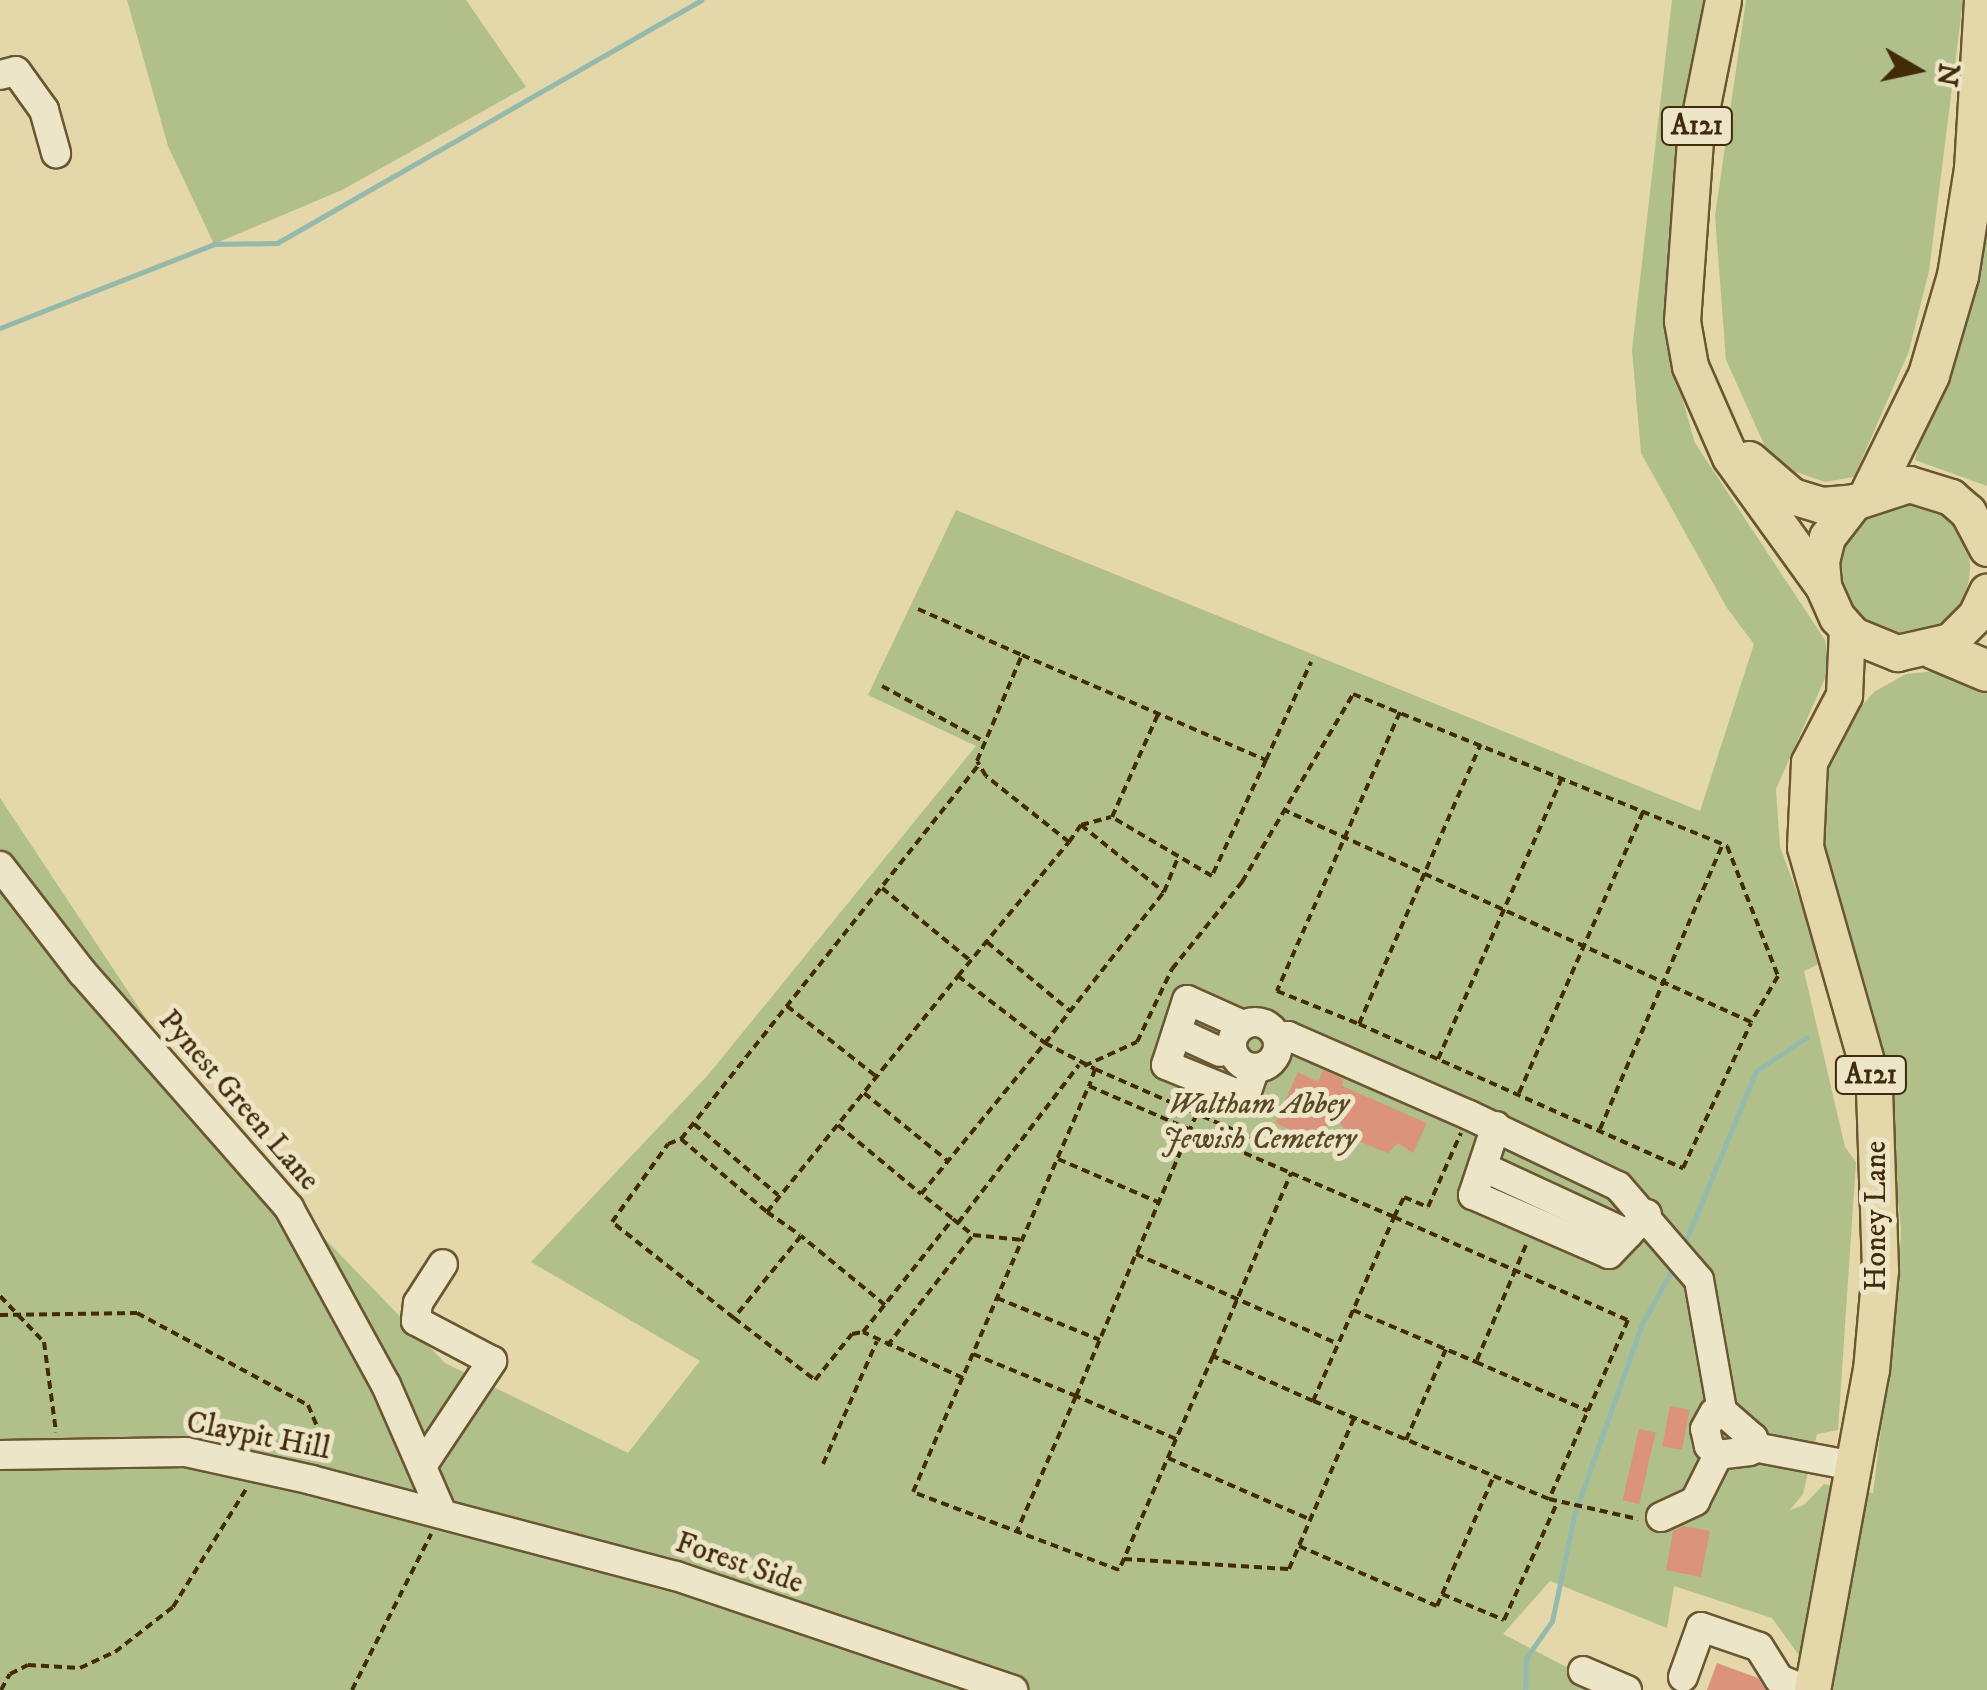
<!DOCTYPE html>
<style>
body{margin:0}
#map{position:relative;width:1987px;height:1690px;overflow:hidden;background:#e4d7a9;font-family:"IM FELL DW Pica",serif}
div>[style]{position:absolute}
.green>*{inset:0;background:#b1bf8b}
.round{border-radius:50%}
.stream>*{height:5px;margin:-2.5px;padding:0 2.5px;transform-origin:2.5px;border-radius:2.5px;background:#95b9ab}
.building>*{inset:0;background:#db937b;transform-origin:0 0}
.path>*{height:4px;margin-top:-2px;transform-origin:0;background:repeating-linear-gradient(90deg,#422b09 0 8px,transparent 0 13px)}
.roads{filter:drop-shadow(2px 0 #6a5631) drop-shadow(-2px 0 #6a5631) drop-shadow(0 2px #6a5631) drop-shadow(0 -2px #6a5631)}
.minor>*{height:28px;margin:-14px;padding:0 14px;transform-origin:14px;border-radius:14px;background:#ede5c7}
.minor>.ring{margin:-14px;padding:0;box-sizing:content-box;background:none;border:28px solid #ede5c7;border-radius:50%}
.major>*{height:35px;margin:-17.5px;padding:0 17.5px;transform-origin:17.5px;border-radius:17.5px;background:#e4d7a9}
.highway>*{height:40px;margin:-20px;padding:0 20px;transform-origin:20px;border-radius:20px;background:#e4d7a9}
span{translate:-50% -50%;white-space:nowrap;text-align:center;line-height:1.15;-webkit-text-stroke:10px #ede5c7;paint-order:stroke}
.shield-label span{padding:2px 8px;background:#ede5c7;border:2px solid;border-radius:8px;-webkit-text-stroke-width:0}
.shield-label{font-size:28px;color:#422b09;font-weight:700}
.street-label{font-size:30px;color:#422b09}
.park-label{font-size:30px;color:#584923;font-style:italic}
.north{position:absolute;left:1867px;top:20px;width:100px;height:100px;-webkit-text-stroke:8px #ede5c7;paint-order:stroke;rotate:99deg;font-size:28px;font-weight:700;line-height:40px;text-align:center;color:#422b09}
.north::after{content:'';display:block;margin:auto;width:35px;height:45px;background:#422b09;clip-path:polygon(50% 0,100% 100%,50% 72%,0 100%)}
</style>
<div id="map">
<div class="green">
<i style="clip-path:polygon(127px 0,466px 0,526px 87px,342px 190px,214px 244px,168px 146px)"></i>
<i style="clip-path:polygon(1672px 0,1713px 0,1671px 359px,1695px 443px,1825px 640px,1830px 667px,1776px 789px,1780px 847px,1823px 962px,1804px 971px,1845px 1147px,1856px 1162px,1838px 1430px,1817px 1434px,1803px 1494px,1790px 1510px,1804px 1505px,1824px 1484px,1873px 1493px,1898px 1294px,1901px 1228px,1880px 1045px,1828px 880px,1819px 805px,1836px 735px,1874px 692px,1906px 674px,1936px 671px,1987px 692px,1987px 1690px,1824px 1690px,1772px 1618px,1674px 1586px,1667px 1628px,1550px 1581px,1503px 1634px,1611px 1690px,0 1690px,0 798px,169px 1053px,325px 1239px,445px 1363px,628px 1453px,700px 1361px,531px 1262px,708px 1075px,976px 746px,868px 695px,956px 510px,1700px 811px,1754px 644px,1727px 608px,1641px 453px,1632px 350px)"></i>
<i style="clip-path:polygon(1746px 0,1963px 0,1929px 271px,1909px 351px,1854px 477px,1825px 482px,1773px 464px,1726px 360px,1715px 216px)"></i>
<i style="clip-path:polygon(1987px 74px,1987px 486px,1915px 460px,1939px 375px)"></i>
<i class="round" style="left:1840px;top:503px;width:130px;height:130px"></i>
</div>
<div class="stream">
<i style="left:0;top:328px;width:230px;rotate:-21.4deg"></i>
<i style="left:214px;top:244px;width:63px;rotate:-0.9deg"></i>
<i style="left:277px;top:243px;width:489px;rotate:-29.8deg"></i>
<i style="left:1684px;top:1245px;width:188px;rotate:-67.5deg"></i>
<i style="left:1756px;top:1071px;width:61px;rotate:-33.7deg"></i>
<i style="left:1525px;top:1690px;width:32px;rotate:-88deg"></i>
<i style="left:1526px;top:1658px;width:45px;rotate:-54.9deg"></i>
<i style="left:1552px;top:1621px;width:111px;rotate:-78.1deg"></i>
<i style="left:1575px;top:1512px;width:200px;rotate:-70.4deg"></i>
<i style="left:1642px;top:1324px;width:68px;rotate:-61.2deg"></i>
</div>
<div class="building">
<i style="clip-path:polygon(1323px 1070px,1343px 1079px,1342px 1086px,1427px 1123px,1413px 1153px,1398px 1143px,1388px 1153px,1353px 1139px,1334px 1116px,1311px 1149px,1298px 1146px,1296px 1132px,1275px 1123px,1298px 1072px,1318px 1082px)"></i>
<i style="left:1670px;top:1406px;width:20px;height:41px;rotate:11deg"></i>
<i style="left:1639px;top:1429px;width:17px;height:73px;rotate:13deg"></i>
<i style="clip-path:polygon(1684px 1526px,1710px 1531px,1701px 1577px,1666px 1570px,1673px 1531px)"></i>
<i style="clip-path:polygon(1717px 1663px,1758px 1678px,1766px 1690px,1707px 1690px)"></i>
</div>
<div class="path">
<i style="left:918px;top:609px;width:114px;rotate:23.9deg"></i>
<i style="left:882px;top:686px;width:115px;rotate:28.6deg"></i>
<i style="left:1400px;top:712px;width:305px;rotate:113.8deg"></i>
<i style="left:1277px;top:991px;width:88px;rotate:21.9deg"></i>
<i style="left:1359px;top:1024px;width:305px;rotate:-66.5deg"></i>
<i style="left:1266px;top:760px;width:108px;rotate:-65.3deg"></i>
<i style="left:1081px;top:825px;width:31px;rotate:-15deg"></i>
<i style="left:1069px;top:842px;width:21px;rotate:-55deg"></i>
<i style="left:1081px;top:825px;width:107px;rotate:38.9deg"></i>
<i style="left:882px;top:888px;width:115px;rotate:39.4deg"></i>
<i style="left:987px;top:942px;width:108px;rotate:39.7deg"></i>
<i style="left:958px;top:976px;width:174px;rotate:-50.4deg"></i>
<i style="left:1069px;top:842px;width:106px;rotate:-141.5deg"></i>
<i style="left:986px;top:776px;width:17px;rotate:-121deg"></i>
<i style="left:977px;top:761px;width:115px;rotate:-67deg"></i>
<i style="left:1022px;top:655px;width:266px;rotate:23.3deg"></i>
<i style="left:1266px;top:760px;width:128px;rotate:115deg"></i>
<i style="left:1212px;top:876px;width:116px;rotate:-149.5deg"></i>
<i style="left:1112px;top:817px;width:113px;rotate:-65.9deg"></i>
<i style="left:787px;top:1006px;width:115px;rotate:38.3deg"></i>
<i style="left:1359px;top:1024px;width:355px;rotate:24deg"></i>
<i style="left:1683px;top:1168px;width:160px;rotate:-64.9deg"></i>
<i style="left:1438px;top:1059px;width:309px;rotate:-66.2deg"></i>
<i style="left:1084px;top:1066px;width:58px;rotate:-24.4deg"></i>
<i style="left:1137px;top:1042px;width:81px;rotate:-64.4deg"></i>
<i style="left:1172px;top:969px;width:112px;rotate:-51.2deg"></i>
<i style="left:1242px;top:882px;width:218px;rotate:-59.4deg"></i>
<i style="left:1353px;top:694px;width:404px;rotate:22.1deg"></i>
<i style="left:1727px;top:846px;width:140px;rotate:68.6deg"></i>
<i style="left:1778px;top:976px;width:53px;rotate:120.4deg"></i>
<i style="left:1751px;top:1022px;width:513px;rotate:-155.58deg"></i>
<i style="left:1095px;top:1069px;width:171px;rotate:23.7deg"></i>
<i style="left:864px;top:1093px;width:108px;rotate:39deg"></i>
<i style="left:1519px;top:1093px;width:310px;rotate:-66.2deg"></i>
<i style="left:694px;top:1124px;width:110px;rotate:40.2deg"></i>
<i style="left:838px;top:1125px;width:108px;rotate:39.7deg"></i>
<i style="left:1600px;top:1129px;width:310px;rotate:-66.7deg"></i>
<i style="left:681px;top:1139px;width:479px;rotate:-51.5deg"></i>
<i style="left:1058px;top:1159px;width:109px;rotate:23.3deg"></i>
<i style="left:767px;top:1212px;width:40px;rotate:34.9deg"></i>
<i style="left:952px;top:1218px;width:39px;rotate:-142deg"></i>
<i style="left:921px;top:1194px;width:195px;rotate:-50.6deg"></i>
<i style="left:1045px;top:1043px;width:56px;rotate:27.5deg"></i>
<i style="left:1095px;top:1069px;width:18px;rotate:109deg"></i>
<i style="left:958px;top:1223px;width:199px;rotate:-52.6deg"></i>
<i style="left:1526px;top:1245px;width:127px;rotate:113.1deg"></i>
<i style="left:1476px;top:1362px;width:122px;rotate:23.6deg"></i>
<i style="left:1137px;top:1253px;width:165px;rotate:-66.8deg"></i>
<i style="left:0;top:1296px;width:64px;rotate:46.3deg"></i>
<i style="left:44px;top:1342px;width:91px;rotate:82.4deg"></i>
<i style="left:997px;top:1298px;width:111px;rotate:22.2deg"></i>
<i style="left:885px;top:1305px;width:109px;rotate:-140.6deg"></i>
<i style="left:801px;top:1236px;width:106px;rotate:129.3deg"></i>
<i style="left:734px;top:1318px;width:155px;rotate:-141.8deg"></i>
<i style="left:612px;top:1222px;width:96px;rotate:-54.3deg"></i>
<i style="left:668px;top:1144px;width:14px;rotate:-21deg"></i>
<i style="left:681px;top:1139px;width:113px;rotate:40.3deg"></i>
<i style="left:767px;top:1212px;width:304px;rotate:-51deg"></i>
<i style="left:958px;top:976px;width:110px;rotate:37.6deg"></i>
<i style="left:1045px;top:1043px;width:192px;rotate:-51.8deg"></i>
<i style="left:1164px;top:892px;width:35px;rotate:-68deg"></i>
<i style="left:1353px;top:1310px;width:134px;rotate:22.9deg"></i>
<i style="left:0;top:1315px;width:137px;rotate:-0.8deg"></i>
<i style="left:137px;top:1313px;width:194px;rotate:28.3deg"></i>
<i style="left:308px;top:1405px;width:26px;rotate:67deg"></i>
<i style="left:318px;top:1429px;width:31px;rotate:97deg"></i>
<i style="left:734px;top:1318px;width:102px;rotate:37.4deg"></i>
<i style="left:815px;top:1380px;width:59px;rotate:-51.2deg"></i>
<i style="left:852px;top:1334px;width:11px;rotate:-10deg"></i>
<i style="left:887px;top:1346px;width:140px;rotate:-52.2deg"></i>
<i style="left:973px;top:1354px;width:111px;rotate:22.2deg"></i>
<i style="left:1076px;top:1396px;width:147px;rotate:113.6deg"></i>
<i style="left:1213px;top:1356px;width:199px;rotate:-66.9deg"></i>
<i style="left:1291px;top:1173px;width:112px;rotate:23.1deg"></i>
<i style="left:1394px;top:1217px;width:22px;rotate:-63deg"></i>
<i style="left:1404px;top:1197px;width:26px;rotate:23deg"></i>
<i style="left:1428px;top:1207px;width:81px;rotate:-66deg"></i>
<i style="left:963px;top:1378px;width:110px;rotate:-155.3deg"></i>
<i style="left:863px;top:1332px;width:144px;rotate:-51.5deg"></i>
<i style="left:953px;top:1219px;width:26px;rotate:39deg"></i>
<i style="left:973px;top:1235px;width:50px;rotate:5.7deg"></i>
<i style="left:1313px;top:1401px;width:110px;rotate:-155.8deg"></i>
<i style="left:1213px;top:1356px;width:91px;rotate:114deg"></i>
<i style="left:1176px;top:1439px;width:109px;rotate:-156.7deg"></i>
<i style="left:1076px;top:1396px;width:154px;rotate:-67.1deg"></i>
<i style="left:1136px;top:1254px;width:221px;rotate:24deg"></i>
<i style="left:1176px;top:1439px;width:143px;rotate:113.5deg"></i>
<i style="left:1119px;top:1570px;width:220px;rotate:-159.3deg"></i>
<i style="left:913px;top:1492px;width:443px;rotate:-66.6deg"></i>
<i style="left:1089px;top:1086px;width:220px;rotate:23.3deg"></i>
<i style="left:1406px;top:1440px;width:99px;rotate:-66.3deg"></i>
<i style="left:1168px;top:1458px;width:156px;rotate:23.4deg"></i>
<i style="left:823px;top:1464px;width:134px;rotate:-66.3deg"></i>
<i style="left:1549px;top:1499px;width:256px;rotate:-157.4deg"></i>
<i style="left:1313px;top:1401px;width:201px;rotate:-66.2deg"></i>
<i style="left:1394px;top:1217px;width:256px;rotate:23.8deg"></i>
<i style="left:1628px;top:1320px;width:196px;rotate:113.8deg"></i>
<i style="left:1549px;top:1499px;width:91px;rotate:12.7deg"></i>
<i style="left:1299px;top:1546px;width:150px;rotate:23.5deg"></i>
<i style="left:1437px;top:1606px;width:140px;rotate:-66.4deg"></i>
<i style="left:1124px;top:1559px;width:165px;rotate:3.5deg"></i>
<i style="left:1289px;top:1569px;width:164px;rotate:-66.7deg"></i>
<i style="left:1442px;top:1594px;width:67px;rotate:22.8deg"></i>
<i style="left:1504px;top:1620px;width:128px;rotate:-65.6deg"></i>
<i style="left:1px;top:1690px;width:18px;rotate:-61deg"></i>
<i style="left:10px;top:1674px;width:20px;rotate:-27deg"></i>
<i style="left:28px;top:1665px;width:52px;rotate:3.3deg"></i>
<i style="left:80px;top:1668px;width:38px;rotate:-25deg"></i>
<i style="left:115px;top:1652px;width:73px;rotate:-37.8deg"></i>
<i style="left:173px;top:1607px;width:142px;rotate:-58.2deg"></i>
<i style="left:352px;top:1690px;width:175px;rotate:-63.1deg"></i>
</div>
<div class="roads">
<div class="minor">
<i style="left:0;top:75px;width:16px;rotate:-14deg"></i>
<i style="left:16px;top:71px;width:48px;rotate:54.3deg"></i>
<i style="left:44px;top:110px;width:45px;rotate:74.4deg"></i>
<i style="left:0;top:866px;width:134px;rotate:52.3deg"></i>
<i style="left:82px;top:972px;width:314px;rotate:48.7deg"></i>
<i style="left:289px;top:1208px;width:202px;rotate:61.3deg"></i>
<i style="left:386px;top:1385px;width:137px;rotate:66.4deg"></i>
<i class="ring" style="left:1232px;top:1022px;width:18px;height:18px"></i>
<i style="left:1243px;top:1025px;width:61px;rotate:-155.9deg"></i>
<i style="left:1187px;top:1000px;width:68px;rotate:107.9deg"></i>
<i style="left:1166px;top:1065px;width:85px;rotate:22.1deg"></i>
<i style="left:1245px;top:1097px;width:31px;rotate:-71deg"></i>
<i style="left:1177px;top:1032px;width:47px;rotate:24.9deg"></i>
<i style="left:1277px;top:1037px;width:11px;rotate:-5deg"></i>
<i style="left:1288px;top:1036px;width:197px;rotate:23.6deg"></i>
<i style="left:1469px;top:1115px;width:165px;rotate:25.5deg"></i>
<i style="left:1618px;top:1186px;width:124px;rotate:49.2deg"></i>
<i style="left:1699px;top:1280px;width:133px;rotate:80deg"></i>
<i style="left:1496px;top:1126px;width:73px;rotate:108.4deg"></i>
<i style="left:1473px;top:1195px;width:148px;rotate:23.5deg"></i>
<i style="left:1609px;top:1254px;width:55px;rotate:-46.5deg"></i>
<i style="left:1483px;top:1167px;width:160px;rotate:24.8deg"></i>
<i style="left:1722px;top:1411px;width:41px;rotate:41.1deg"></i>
<i style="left:1753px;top:1438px;width:13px;rotate:103deg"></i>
<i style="left:1750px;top:1451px;width:32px;rotate:173deg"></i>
<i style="left:1718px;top:1455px;width:13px;rotate:-135deg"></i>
<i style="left:1709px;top:1446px;width:17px;rotate:-103deg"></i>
<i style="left:1705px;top:1429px;width:18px;rotate:-61deg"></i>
<i style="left:1714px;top:1413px;width:8px;rotate:-14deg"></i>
<i style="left:1754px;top:1447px;width:102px;rotate:10.8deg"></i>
<i style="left:0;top:1455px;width:186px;rotate:-0.9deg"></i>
<i style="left:186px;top:1452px;width:129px;rotate:12.5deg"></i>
<i style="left:312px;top:1480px;width:376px;rotate:14.8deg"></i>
<i style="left:676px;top:1576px;width:356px;rotate:18.7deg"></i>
<i style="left:424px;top:1463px;width:123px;rotate:-56.3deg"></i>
<i style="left:492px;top:1361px;width:86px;rotate:-152.2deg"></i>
<i style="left:416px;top:1321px;width:18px;rotate:-84deg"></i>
<i style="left:418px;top:1303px;width:46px;rotate:-57.3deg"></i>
<i style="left:1661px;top:1517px;width:38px;rotate:-25deg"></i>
<i style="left:1695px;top:1501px;width:51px;rotate:-63.4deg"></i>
<i style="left:1583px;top:1671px;width:48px;rotate:23.4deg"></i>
<i style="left:1683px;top:1677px;width:53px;rotate:-70.2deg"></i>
<i style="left:1701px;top:1627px;width:61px;rotate:19deg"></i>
<i style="left:1759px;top:1647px;width:38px;rotate:58deg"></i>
<i style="left:1779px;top:1679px;width:29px;rotate:22deg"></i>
</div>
<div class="major">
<i style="left:1723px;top:0;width:143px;rotate:101.3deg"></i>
<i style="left:1695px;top:140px;width:181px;rotate:94.1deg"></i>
<i style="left:1682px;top:321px;width:46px;rotate:79.9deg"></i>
<i style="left:1690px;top:366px;width:99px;rotate:66.3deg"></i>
<i style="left:1730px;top:457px;width:159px;rotate:54.2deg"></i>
<i style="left:1749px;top:459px;width:57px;rotate:40.7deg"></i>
<i style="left:1792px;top:496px;width:31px;rotate:17deg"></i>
<i style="left:1822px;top:505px;width:32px;rotate:-5deg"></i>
<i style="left:1987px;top:548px;width:41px;rotate:-117.8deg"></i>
<i style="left:1968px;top:512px;width:23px;rotate:-139deg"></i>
<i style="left:1951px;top:497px;width:44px;rotate:-162.8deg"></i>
<i style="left:1909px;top:484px;width:58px;rotate:161.9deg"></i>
<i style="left:1854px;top:502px;width:44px;rotate:127.6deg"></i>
<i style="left:1827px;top:537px;width:25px;rotate:104deg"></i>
<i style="left:1821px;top:561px;width:25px;rotate:85deg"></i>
<i style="left:1823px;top:586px;width:34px;rotate:66deg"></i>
<i style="left:1837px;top:617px;width:24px;rotate:48deg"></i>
<i style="left:1853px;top:635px;width:48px;rotate:22.2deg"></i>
<i style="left:1897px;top:653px;width:54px;rotate:-12.8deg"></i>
<i style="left:1950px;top:641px;width:37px;rotate:-45deg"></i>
<i style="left:1976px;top:615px;width:26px;rotate:-65deg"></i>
<i style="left:1812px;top:1690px;width:325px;rotate:-79.6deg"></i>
<i style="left:1871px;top:1370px;width:100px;rotate:-84.9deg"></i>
<i style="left:1880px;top:1270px;width:181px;rotate:-91.9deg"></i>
<i style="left:1874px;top:1089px;width:252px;rotate:-105.9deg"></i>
<i style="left:1805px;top:847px;width:85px;rotate:-87.3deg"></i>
<i style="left:1809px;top:762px;width:76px;rotate:-62.4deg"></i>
<i style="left:1844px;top:695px;width:65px;rotate:-87.4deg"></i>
</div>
<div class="highway">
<i style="left:1872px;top:491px;width:129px;rotate:-63.8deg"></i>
<i style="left:1929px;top:375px;width:103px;rotate:-73.7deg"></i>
<i style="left:1958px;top:276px;width:108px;rotate:-81deg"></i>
<i style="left:1975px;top:169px;width:169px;rotate:-86.6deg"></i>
<i style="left:1935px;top:649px;width:56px;rotate:22.9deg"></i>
</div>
</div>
<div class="shield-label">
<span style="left:1697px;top:126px">A121</span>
<span style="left:1871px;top:1075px">A121</span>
</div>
<div class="street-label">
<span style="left:238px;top:1101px;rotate:49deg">Pynest Green Lane</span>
<span style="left:1877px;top:1216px;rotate:-90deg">Honey Lane</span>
<span style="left:258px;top:1437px;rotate:11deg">Claypit Hill</span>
<span style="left:739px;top:1564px;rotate:19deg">Forest Side</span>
</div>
<div class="park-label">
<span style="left:1259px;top:1122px">Waltham Abbey<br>Jewish Cemetery</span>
</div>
<div class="north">N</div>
</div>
